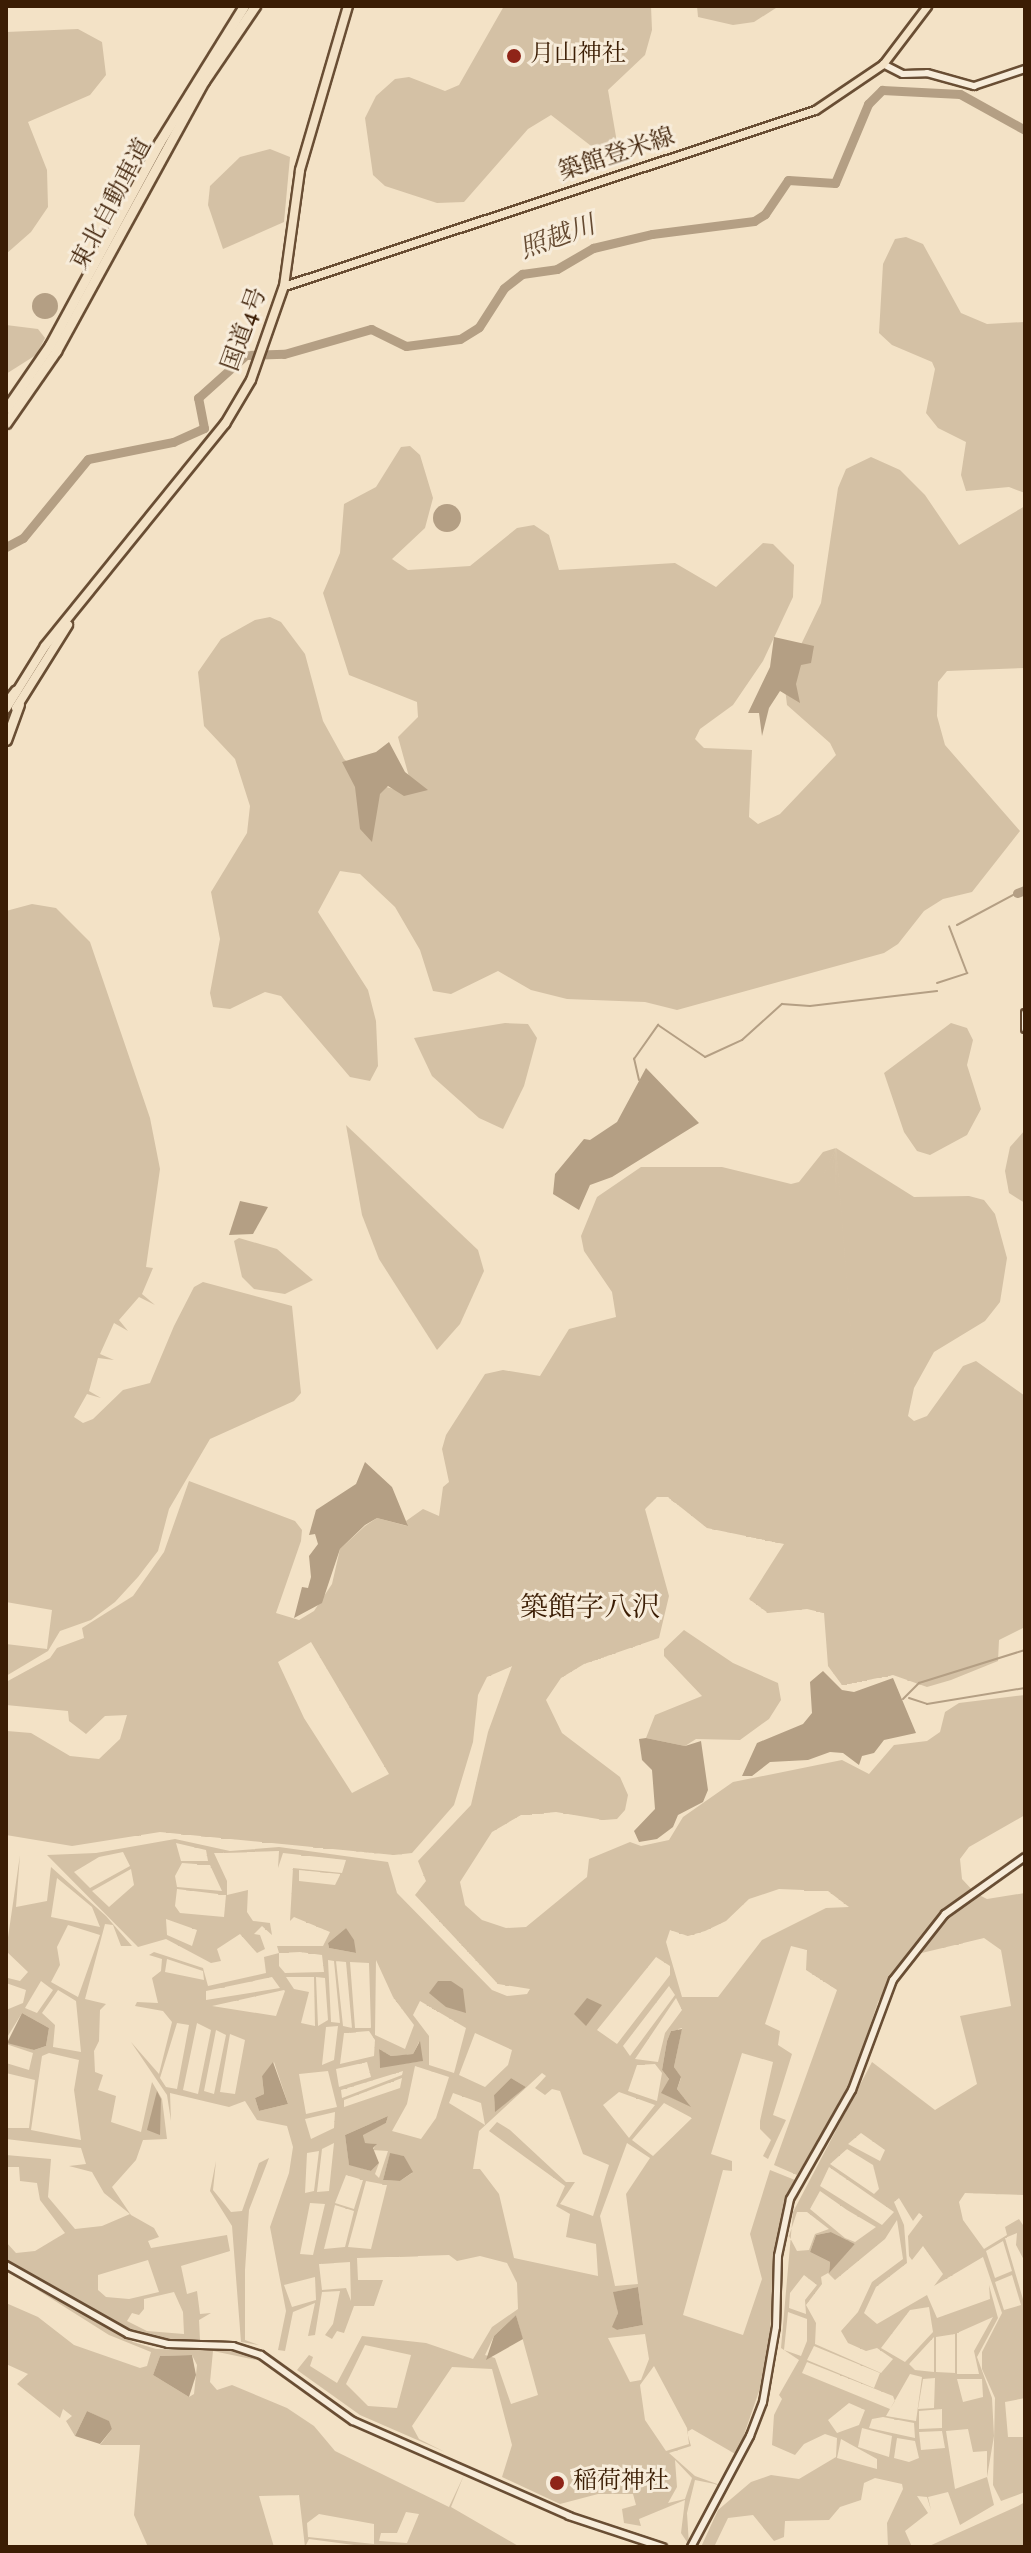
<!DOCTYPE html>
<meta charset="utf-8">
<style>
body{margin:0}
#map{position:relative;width:1031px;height:2553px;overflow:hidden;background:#f3e2c6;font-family:Vollkorn,"Noto Serif JP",serif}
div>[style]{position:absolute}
.green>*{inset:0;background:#d4c1a5}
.water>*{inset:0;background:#b49f84}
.round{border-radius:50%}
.stream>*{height:2px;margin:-1px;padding:0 1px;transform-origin:1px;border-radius:1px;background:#b49f84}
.river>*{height:9px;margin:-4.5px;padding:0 4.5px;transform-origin:4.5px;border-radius:4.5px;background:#b49f84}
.roads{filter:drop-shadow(2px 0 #694e34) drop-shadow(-2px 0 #694e34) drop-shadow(0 2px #694e34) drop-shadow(0 -2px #694e34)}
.tertiary>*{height:6px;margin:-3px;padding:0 3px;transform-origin:3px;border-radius:3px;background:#f7ecda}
.primary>*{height:7px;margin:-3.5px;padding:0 3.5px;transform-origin:3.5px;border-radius:3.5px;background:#f3e2c6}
.trunk>*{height:8px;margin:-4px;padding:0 4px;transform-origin:4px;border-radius:4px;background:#f3e2c6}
.motorway>*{height:9px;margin:-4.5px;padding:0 4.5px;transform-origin:4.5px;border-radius:4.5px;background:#f3e2c6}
.dots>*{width:22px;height:22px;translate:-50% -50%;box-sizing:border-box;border:4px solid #f7ecda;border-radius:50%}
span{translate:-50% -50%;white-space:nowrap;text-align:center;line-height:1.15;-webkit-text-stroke:6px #f7ecda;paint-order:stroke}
.poi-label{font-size:24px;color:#3b1d04}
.left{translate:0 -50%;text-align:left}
.street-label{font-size:24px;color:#3b1d04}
.water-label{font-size:26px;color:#654a31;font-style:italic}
.quarter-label{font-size:28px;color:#3b1d04}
.frame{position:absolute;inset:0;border:8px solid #3b1d04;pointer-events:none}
</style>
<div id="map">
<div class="green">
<i style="clip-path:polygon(504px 6px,651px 6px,652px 30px,645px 55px,608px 90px,620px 160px,608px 159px,551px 115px,528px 129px,464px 202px,437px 203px,385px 186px,373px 175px,365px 118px,376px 96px,395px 79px,409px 77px,445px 91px,459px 85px)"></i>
<i style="clip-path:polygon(697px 6px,779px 6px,754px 22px,733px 25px,698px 17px)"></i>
<i style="clip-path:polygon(78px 29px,102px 42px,106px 75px,90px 95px,28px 122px,47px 170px,48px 207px,31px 232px,6px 254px,6px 32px)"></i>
<i style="clip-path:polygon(270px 149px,290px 157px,284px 222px,223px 249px,208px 205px,210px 186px,240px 157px)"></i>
<i style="clip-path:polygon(906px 237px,923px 244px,961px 313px,987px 324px,1025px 322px,1025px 493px,1009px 487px,966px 491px,961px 475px,966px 442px,938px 428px,926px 413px,935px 369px,932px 362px,892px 345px,879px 333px,883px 264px,895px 239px)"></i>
<i style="clip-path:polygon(6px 325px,38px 329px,45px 338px,36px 355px,6px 374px)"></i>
<i style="clip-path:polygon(410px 446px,420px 455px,433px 498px,425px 528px,392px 559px,408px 570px,470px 566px,517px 528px,534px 525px,549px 535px,559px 570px,675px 563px,716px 587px,763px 543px,773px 544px,794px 565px,793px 597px,763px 661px,733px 705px,700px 729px,695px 739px,704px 748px,752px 750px,749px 817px,758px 824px,780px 814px,836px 755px,830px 743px,787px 705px,784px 680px,821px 603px,838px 488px,846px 469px,871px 457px,900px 470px,925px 495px,959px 545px,1025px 506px,1025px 668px,947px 671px,938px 682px,937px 716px,945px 745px,1020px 831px,972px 892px,943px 899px,924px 911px,898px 944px,884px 953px,677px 1010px,645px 1002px,567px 999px,531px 990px,498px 971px,451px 994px,433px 991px,420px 950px,395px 907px,360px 874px,340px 871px,318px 912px,368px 990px,376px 1021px,378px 1066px,370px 1081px,350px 1077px,281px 996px,265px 992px,230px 1009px,213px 1007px,210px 993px,220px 939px,211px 892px,247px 833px,250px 806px,235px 759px,204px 726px,198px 672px,221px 639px,255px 620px,270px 617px,281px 622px,305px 654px,323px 721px,344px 759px,376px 784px,397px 790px,411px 784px,398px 737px,418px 717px,417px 702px,349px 675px,323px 593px,340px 553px,344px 504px,376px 487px,401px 447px)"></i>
<i style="clip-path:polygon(32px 904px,56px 908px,90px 942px,150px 1118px,160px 1169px,146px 1267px,153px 1268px,142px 1294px,155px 1305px,139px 1297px,119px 1320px,128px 1331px,114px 1323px,100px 1354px,114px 1360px,98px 1358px,89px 1391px,101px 1398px,87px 1394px,74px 1417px,83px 1423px,93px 1419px,123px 1390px,150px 1383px,174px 1326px,194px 1287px,203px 1282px,292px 1306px,301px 1393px,294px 1401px,210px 1439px,169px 1509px,158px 1551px,138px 1577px,115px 1602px,91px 1620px,60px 1631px,48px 1651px,6px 1676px,6px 1644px,47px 1649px,52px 1610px,6px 1602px,6px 911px)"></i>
<i style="clip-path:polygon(505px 1023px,528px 1024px,537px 1038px,524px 1086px,503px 1129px,479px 1118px,432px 1076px,414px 1038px)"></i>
<i style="clip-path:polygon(951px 1023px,967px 1028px,973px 1040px,967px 1065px,981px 1109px,967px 1135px,930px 1155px,917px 1151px,904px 1132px,884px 1073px)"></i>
<i style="clip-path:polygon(346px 1125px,478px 1250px,484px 1271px,460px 1324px,437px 1350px,379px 1259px,362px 1215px)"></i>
<i style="clip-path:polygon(1025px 1130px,1025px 1203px,1009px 1193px,1005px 1171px,1010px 1147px)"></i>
<i style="clip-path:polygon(evenodd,836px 1148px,914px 1197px,969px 1196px,984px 1200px,995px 1214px,1007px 1258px,1000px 1302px,985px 1321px,934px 1352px,914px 1388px,908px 1416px,914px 1421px,927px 1416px,963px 1366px,976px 1361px,1025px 1396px,1025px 1627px,999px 1640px,998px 1661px,951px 1680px,927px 1687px,893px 1675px,842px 1685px,828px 1666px,824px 1613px,807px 1609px,768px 1613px,749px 1599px,784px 1544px,707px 1528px,668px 1497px,657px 1497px,645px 1509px,669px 1596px,659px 1638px,584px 1664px,561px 1678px,546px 1700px,562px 1733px,620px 1777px,628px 1795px,625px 1810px,617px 1819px,604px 1820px,556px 1812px,521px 1815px,492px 1832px,460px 1882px,465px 1905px,482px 1920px,506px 1928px,526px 1927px,587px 1877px,589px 1859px,630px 1842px,641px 1846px,669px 1840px,683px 1817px,733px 1782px,842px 1760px,869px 1774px,894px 1745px,927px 1741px,940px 1732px,945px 1712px,959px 1703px,1025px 1695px,1025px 1815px,969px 1847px,960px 1859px,962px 1879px,975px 1893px,987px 1899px,1025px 1893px,1025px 2195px,965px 2193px,959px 2202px,963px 2220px,984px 2249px,1007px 2235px,1005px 2227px,1019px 2219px,1025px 2228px,1025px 2262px,1016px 2245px,1017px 2233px,1005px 2238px,1025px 2306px,1025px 2398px,1005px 2402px,1008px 2437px,1025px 2437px,1025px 2492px,1001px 2501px,993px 2485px,995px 2398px,982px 2369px,982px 2352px,1002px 2313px,983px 2257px,934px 2286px,943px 2274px,923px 2246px,912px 2260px,909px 2256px,908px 2236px,923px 2216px,919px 2213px,913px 2221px,899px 2198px,894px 2202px,904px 2225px,907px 2263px,876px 2287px,864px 2313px,877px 2324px,927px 2295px,937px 2318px,990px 2299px,989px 2285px,998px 2318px,977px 2357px,992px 2398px,994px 2436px,987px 2477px,994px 2505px,960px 2525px,948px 2492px,928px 2497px,931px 2510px,927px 2497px,917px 2496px,928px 2513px,905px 2531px,912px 2547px,888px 2547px,887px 2523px,903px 2489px,902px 2484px,875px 2478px,864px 2483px,861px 2500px,840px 2507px,829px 2520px,785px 2521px,784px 2537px,774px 2541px,753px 2515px,728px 2518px,714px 2547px,701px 2547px,718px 2510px,751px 2482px,771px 2475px,799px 2479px,836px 2457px,837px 2438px,825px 2434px,804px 2444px,795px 2455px,772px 2445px,774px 2415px,782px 2399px,779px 2395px,799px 2360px,781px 2348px,793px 2212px,872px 2062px,935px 2110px,977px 2084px,960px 2016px,1011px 2006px,1001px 1950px,984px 1938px,905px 1957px,878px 2002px,848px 2091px,797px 2175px,774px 2165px,837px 1990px,806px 1970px,807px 1950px,791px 1946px,765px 2024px,780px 2031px,778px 2045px,792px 2054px,773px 2115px,786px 2120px,768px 2159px,763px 2156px,771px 2140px,760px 2129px,760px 2121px,773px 2062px,742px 2053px,711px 2154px,732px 2161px,732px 2171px,723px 2170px,683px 2315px,743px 2335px,762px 2279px,750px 2234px,770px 2170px,795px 2180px,778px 2233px,767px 2368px,737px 2455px,692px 2429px,687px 2432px,691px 2446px,669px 2453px,695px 2476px,720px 2485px,695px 2480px,687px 2513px,689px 2545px,681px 2533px,685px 2500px,639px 2519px,641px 2526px,624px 2523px,622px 2509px,636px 2505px,633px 2494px,598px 2494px,560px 2504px,502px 2477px,512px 2445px,492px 2369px,452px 2367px,412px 2426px,419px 2439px,445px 2452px,360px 2415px,297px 2370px,309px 2355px,313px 2357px,310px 2366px,337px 2383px,362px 2336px,426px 2343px,473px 2359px,492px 2327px,518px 2309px,517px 2283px,507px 2263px,480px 2256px,457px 2261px,449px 2255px,357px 2258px,358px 2280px,383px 2280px,374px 2306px,354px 2306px,344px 2333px,337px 2331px,332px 2339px,325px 2335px,333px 2324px,340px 2291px,322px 2292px,315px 2335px,308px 2336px,315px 2303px,293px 2312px,285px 2351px,278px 2350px,286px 2311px,270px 2227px,289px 2173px,293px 2147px,287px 2126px,257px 2120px,245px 2101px,229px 2107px,170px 2093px,171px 2121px,167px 2095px,131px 2042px,159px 2074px,172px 2022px,163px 2011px,135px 2006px,137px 2002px,158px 2003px,152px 1978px,161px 1971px,162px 1959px,149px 1955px,154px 1952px,203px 1968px,208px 1986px,266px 1973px,264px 1957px,279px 1953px,277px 1946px,323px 1946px,330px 1932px,294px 1917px,290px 1921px,293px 1868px,342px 1873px,346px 1860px,283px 1853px,278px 1868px,279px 1851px,214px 1853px,227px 1881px,227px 1895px,248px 1890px,247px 1912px,253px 1921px,270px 1923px,272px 1935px,262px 1926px,254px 1934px,260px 1935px,265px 1949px,257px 1953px,240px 1934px,217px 1949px,221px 1961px,211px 1963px,166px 1939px,138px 1947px,47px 1855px,96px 1853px,175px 1839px,230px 1851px,279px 1847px,388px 1862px,397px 1893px,492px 1990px,507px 1996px,527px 1994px,530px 1989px,498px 1984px,415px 1895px,426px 1881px,418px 1861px,471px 1805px,488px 1732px,512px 1666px,487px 1677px,478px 1695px,473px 1742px,454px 1805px,412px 1853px,394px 1855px,160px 1832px,72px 1846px,6px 1835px,7px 1731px,31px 1733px,70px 1756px,99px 1759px,120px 1739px,127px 1715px,105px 1716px,86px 1734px,69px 1721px,68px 1711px,6px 1705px,6px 1682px,50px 1658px,57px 1648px,84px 1638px,82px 1628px,133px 1596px,164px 1552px,189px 1481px,295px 1521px,302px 1530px,301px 1541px,276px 1613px,299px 1620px,314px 1611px,332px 1584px,340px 1549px,365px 1526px,377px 1518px,407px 1526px,406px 1521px,423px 1509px,439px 1516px,443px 1487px,449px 1482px,442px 1449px,446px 1435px,485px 1374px,503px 1370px,540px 1376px,569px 1329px,616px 1317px,612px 1292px,584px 1251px,581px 1236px,597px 1197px,641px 1167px,722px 1167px,791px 1184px,799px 1182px,823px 1152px,836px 1148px,311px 1642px,389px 1774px,352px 1793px,304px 1718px,278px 1662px,311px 1642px,836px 1148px,176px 1843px,206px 1850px,208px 1861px,181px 1861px,176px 1843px,836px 1148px,123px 1852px,130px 1866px,90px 1888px,74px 1872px,99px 1857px,123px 1852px,836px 1148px,182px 1863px,210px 1865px,222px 1891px,177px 1887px,175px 1876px,182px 1863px,836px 1148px,131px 1869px,134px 1885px,109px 1907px,92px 1891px,131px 1869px,836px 1148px,299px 1870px,340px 1874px,340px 1875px,335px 1885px,299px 1881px,299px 1870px,836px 1148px,177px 1889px,226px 1895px,224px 1917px,180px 1913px,175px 1906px,177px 1889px,836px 1148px,779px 1889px,828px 1891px,849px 1907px,826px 1908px,762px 1940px,718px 1997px,682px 1997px,666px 1942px,670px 1930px,688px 1936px,705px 1931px,726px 1921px,749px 1899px,779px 1889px,836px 1148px,166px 1919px,197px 1930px,192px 1946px,167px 1935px,166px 1919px,836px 1148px,346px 1928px,356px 1953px,329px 1948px,328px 1943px,346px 1928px,836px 1148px,300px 1952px,322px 1955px,324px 1972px,285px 1973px,279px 1966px,279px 1953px,300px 1952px,836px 1148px,656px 1957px,670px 1966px,670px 1975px,617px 2044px,597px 2030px,656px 1957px,836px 1148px,167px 1959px,203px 1971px,204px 1980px,165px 1972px,167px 1959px,836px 1148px,328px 1960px,334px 1961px,340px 2023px,331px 2022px,328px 1960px,836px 1148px,376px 1960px,393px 1997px,414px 2025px,405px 2049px,375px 2035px,376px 1960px,836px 1148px,336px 1961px,346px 1962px,352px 2028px,343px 2026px,336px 1961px,836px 1148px,350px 1962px,369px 1963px,371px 2028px,355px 2028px,350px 1962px,836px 1148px,272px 1977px,280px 1988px,206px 2000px,206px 1991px,272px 1977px,836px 1148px,286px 1977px,314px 1977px,315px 2026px,301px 2023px,309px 1992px,294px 1989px,286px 1977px,836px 1148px,316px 1977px,325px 1978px,328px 2020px,318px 2026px,316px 1977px,836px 1148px,669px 1986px,675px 1995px,630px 2056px,623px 2046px,669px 1986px,836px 1148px,285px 1991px,276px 2016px,212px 2006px,284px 1990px,285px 1991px,836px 1148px,676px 1998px,682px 2010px,665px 2033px,658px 2062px,635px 2059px,676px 1998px,836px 1148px,420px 2001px,466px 2028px,454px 2073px,429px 2065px,429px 2036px,413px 2015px,420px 2001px,836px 1148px,177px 2023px,189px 2025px,177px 2089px,166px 2087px,160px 2078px,177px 2023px,836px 1148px,197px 2023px,211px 2030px,198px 2094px,183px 2090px,197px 2023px,836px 1148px,338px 2026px,334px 2060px,322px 2065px,326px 2027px,338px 2026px,836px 1148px,682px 2028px,674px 2067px,681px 2078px,677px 2089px,690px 2106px,662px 2093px,669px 2079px,662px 2070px,667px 2041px,671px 2031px,682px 2028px,836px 1148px,216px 2030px,226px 2035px,214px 2094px,204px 2091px,216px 2030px,836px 1148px,369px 2031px,375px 2040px,374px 2056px,340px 2064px,344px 2033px,369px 2031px,836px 1148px,475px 2033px,512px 2050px,508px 2065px,485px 2087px,459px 2075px,475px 2033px,836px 1148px,230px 2034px,245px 2040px,235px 2094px,220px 2092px,230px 2034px,836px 1148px,419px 2042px,422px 2061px,380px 2067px,379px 2049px,391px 2056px,413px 2054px,419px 2042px,836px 1148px,274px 2062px,288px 2104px,259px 2111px,255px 2098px,264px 2094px,262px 2076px,274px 2062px,836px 1148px,367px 2062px,371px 2077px,339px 2087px,336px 2069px,367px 2062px,836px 1148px,655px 2064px,662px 2073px,657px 2101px,628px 2091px,637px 2065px,655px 2064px,836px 1148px,415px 2066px,449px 2077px,436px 2118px,421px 2139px,392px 2131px,407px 2104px,415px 2066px,836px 1148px,328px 2071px,337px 2107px,306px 2114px,299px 2074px,328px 2071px,836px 1148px,403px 2071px,402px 2075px,342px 2098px,341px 2090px,403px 2071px,836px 1148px,542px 2073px,546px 2076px,535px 2088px,545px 2095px,552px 2089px,560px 2091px,583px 2154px,609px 2165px,593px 2216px,560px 2204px,575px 2182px,566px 2182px,510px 2130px,497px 2122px,489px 2131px,565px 2186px,556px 2206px,570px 2214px,566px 2237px,596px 2244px,598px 2276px,514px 2258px,499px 2194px,480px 2169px,473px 2169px,479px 2131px,542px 2073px,836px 1148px,402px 2078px,400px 2088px,344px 2107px,344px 2100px,402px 2078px,836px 1148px,511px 2078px,526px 2087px,495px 2111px,494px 2095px,511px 2078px,836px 1148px,619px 2092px,655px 2105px,629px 2138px,603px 2105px,619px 2092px,836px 1148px,453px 2093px,481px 2103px,485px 2125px,449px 2103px,453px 2093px,836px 1148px,664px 2103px,692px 2118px,653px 2156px,632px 2140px,664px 2103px,836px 1148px,335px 2112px,334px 2128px,311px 2139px,305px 2119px,335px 2112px,836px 1148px,388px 2116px,386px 2123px,363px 2134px,364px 2143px,376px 2144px,373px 2150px,388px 2151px,379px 2178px,375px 2174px,379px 2163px,371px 2171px,349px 2164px,345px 2135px,388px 2116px,836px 1148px,861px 2133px,885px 2150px,880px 2161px,848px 2144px,861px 2133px,836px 1148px,334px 2143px,329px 2191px,317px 2192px,322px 2149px,334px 2143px,836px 1148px,627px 2143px,650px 2158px,626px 2194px,638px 2284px,615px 2286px,600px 2216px,627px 2143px,836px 1148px,847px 2149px,873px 2165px,879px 2189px,874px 2194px,830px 2164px,847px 2149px,836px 1148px,319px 2151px,314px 2191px,305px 2193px,307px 2153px,319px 2151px,836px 1148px,390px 2154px,404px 2156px,412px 2173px,400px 2181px,383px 2180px,390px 2154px,836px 1148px,829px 2167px,894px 2212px,882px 2225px,820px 2186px,829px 2167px,836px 1148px,346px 2175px,363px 2180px,354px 2209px,335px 2203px,346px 2175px,836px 1148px,366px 2181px,387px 2185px,371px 2249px,348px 2247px,366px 2181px,836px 1148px,820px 2191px,847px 2210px,876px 2227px,855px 2242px,845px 2238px,810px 2209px,820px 2191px,836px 1148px,310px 2203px,325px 2204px,313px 2255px,300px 2254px,310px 2203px,836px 1148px,335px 2205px,354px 2211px,345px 2247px,324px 2249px,335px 2205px,836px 1148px,797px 2212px,807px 2212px,829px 2229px,815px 2234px,809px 2250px,797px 2251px,789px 2236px,797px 2212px,836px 1148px,897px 2220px,903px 2259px,872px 2282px,858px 2312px,841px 2331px,848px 2343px,866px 2351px,877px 2348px,893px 2359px,881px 2373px,815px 2344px,816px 2323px,806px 2305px,822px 2284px,821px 2277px,828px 2273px,835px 2280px,885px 2239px,897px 2220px,836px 1148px,831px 2232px,855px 2244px,829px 2272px,830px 2262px,810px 2252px,816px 2235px,831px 2232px,836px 1148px,1003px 2241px,1012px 2271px,995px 2278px,986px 2251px,1003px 2241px,836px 1148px,350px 2262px,351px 2301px,346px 2288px,322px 2290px,319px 2264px,350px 2262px,836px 1148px,804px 2275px,817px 2285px,805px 2300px,806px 2314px,789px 2308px,790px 2293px,804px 2275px,836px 1148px,1012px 2275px,1021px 2305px,1004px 2310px,995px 2282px,1012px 2275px,836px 1148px,315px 2277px,316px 2300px,292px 2307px,284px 2285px,315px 2277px,836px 1148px,638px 2287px,643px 2325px,617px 2330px,613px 2327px,618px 2313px,614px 2292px,638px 2287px,836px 1148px,929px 2307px,933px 2332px,905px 2362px,881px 2348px,910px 2310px,929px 2307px,836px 1148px,788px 2312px,807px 2319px,807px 2341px,801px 2356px,784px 2350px,788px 2312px,836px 1148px,516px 2315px,538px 2395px,511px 2404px,495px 2358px,485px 2355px,494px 2336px,516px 2315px,836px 1148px,993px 2317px,974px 2351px,979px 2374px,957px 2374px,957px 2333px,993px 2317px,836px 1148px,645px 2334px,649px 2359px,641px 2380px,630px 2382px,608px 2338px,645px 2334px,836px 1148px,955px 2334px,955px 2373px,936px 2372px,936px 2337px,955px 2334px,836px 1148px,934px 2337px,934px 2372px,915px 2370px,909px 2364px,934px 2337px,836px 1148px,365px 2345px,411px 2355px,397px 2408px,368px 2406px,346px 2384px,365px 2345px,836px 1148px,814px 2346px,880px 2373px,874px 2388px,807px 2360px,814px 2346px,836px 1148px,807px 2362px,893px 2396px,895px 2401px,890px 2409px,802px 2373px,807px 2362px,836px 1148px,654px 2366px,687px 2428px,689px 2444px,666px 2451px,645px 2420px,640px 2385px,654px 2366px,836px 1148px,910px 2374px,922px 2377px,916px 2421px,886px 2416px,910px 2374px,836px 1148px,935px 2378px,934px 2408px,918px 2409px,923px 2379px,935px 2378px,836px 1148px,957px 2379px,982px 2379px,983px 2397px,963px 2402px,957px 2379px,836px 1148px,849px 2403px,865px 2410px,859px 2425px,837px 2433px,828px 2420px,849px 2403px,836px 1148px,942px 2409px,942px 2428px,919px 2429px,919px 2411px,942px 2409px,836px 1148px,883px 2417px,914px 2423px,915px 2438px,869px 2428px,872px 2419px,883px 2417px,836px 1148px,862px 2428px,892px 2436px,889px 2457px,858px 2447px,862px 2428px,836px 1148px,968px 2429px,973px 2452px,987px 2451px,987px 2477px,955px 2489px,946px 2431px,968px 2429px,836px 1148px,942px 2431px,945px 2448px,921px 2450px,919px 2432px,942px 2431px,836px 1148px,897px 2438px,915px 2441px,919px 2458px,909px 2462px,894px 2458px,897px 2438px,836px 1148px,841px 2439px,877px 2459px,877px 2469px,837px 2458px,841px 2439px,836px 1148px,675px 2460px,692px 2478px,685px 2499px,668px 2503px,677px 2487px,675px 2460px)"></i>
<i style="clip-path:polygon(239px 1238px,277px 1249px,313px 1280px,285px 1294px,254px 1289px,242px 1277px,234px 1241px)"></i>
<i style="clip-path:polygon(684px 1630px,733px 1663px,778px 1683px,781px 1700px,769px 1719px,740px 1740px,696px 1739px,685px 1746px,646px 1738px,655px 1715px,702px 1696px,664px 1656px,664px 1649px)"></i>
<i style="clip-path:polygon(evenodd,20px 1855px,16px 1907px,47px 1901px,51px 1867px,106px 1916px,132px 1946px,121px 1946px,113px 1925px,105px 1924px,85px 1999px,106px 2004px,100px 2010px,99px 2041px,94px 2051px,95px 2072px,103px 2075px,98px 2090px,116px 2096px,111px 2122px,141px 2132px,152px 2082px,162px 2099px,167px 2139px,143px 2140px,136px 2160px,112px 2187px,131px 2215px,154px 2228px,159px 2237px,148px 2241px,151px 2248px,227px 2235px,230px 2251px,181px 2266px,187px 2294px,197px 2291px,200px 2314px,211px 2313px,199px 2320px,200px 2340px,167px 2341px,129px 2331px,6px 2261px,6px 2242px,16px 2253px,35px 2251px,65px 2233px,40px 2200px,37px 2183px,20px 2181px,19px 2167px,6px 2167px,6px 2155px,51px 2159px,48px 2197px,75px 2229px,102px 2226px,130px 2214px,104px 2193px,92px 2172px,69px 2166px,86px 2164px,81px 2148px,6px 2139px,6px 2128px,29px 2128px,35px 2080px,6px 2073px,6px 2063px,29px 2070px,33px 2053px,6px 2044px,6px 2041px,34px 2050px,46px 2046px,49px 2028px,22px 2013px,6px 2039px,6px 2010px,23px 2003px,26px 1990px,6px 1983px,8px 1978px,20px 1981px,28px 1972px,6px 1951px,20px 1855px,57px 1878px,92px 1907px,100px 1927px,51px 1917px,57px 1878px,20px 1855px,68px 1925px,100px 1935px,78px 1997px,51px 1982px,60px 1965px,57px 1947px,68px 1925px,20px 1855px,41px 1981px,53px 1990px,37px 2013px,25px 2008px,41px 1981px,20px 1855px,58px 1990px,76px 2001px,81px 2052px,53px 2047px,55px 2025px,42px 2013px,58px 1990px,20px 1855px,49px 2053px,79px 2060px,74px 2090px,81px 2140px,31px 2130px,42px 2056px,49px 2053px,20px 1855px,148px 2260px,159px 2292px,129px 2299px,106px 2297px,98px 2290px,98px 2275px,148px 2260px,20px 1855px,174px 2292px,183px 2312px,184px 2334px,147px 2331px,127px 2321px,132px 2313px,139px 2315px,144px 2309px,144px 2299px,174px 2292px)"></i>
<i style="clip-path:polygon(269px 2158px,249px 2210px,245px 2270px,245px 2340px,259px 2345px,241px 2342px,232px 2226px,210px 2191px,216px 2161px,213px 2190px,231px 2212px,242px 2211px,259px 2163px)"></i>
<i style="clip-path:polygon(evenodd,6px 2270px,133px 2342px,156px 2349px,240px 2351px,271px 2363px,213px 2351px,210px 2382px,217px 2390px,232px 2385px,287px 2408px,314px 2426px,335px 2451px,449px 2507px,464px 2475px,451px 2507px,520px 2547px,369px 2547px,309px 2539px,305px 2547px,299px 2495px,259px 2496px,274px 2547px,148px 2547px,134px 2515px,140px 2445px,100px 2445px,112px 2429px,108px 2421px,87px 2411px,75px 2436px,66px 2421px,72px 2416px,63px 2409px,60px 2418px,17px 2384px,28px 2374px,6px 2364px,6px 2303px,38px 2317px,74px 2345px,140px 2368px,147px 2366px,151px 2352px,109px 2335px,6px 2270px,192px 2355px,197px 2365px,194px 2394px,189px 2397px,153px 2375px,160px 2356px,192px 2355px,6px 2270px,406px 2512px,419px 2514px,407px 2543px,379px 2541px,381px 2533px,397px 2533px,406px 2512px,6px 2270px,319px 2514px,374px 2524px,374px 2544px,308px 2537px,307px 2523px,319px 2514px)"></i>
<i style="clip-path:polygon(1025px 2502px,1025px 2547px,927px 2547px,1018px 2506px)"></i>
</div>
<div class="water">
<i class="round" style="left:32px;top:293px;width:26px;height:26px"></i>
<i class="round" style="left:433px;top:504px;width:28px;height:28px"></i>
<i style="clip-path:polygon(774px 637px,814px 646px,811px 663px,801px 665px,796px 684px,800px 703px,780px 691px,769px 708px,762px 736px,759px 713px,748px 713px,770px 667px)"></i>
<i style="clip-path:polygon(389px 742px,405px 772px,428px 790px,404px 796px,388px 786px,380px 794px,372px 842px,360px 829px,355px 787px,342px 762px,376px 752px)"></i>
<i style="clip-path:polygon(646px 1068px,699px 1123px,612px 1177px,590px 1185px,579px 1210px,553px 1194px,555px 1174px,584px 1139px,590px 1140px,617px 1122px)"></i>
<i style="clip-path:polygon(240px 1201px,268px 1207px,253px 1234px,229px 1235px)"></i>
<i style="clip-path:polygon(365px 1462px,392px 1487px,408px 1526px,377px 1518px,365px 1525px,340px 1549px,322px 1603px,294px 1618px,302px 1587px,308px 1588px,311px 1577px,309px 1556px,318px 1544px,315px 1534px,309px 1535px,316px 1510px,356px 1484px)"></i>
<i style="clip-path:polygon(823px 1671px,842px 1690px,854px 1692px,893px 1678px,916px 1733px,884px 1740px,874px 1753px,862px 1756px,859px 1765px,843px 1753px,830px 1752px,808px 1760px,770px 1762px,752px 1776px,742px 1776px,757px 1743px,803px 1724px,812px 1713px,810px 1682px)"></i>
<i style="clip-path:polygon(646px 1738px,685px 1746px,701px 1741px,708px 1790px,703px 1802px,678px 1815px,673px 1827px,657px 1839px,639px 1842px,634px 1831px,655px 1809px,652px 1770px,642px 1760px,639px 1739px)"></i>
<i style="clip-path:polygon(346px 1928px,354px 1940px,356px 1953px,329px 1948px,328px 1943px)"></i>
<i style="clip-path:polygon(438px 1981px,451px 1981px,463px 1989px,466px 2013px,446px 2007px,429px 1993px)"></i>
<i style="clip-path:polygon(587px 1998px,602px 2005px,586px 2026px,574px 2014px)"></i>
<i style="clip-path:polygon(22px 2013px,49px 2028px,46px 2046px,34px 2050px,7px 2043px)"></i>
<i style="clip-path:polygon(682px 2029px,674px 2067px,681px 2077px,677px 2089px,691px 2107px,661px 2093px,669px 2079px,662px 2070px,667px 2041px,671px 2031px)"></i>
<i style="clip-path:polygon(420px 2041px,423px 2061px,380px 2068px,379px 2049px,391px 2056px,413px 2054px)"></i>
<i style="clip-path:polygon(273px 2062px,288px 2104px,259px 2111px,255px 2098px,264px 2094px,262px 2076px)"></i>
<i style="clip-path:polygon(511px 2078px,526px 2087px,495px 2112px,494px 2095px)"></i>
<i style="clip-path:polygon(157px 2091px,161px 2099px,160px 2135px,147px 2130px)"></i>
<i style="clip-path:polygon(388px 2116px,386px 2123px,363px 2135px,365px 2143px,377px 2144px,373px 2148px,379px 2163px,371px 2171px,349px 2165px,345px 2135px)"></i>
<i style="clip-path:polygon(390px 2153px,404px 2156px,413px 2172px,400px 2181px,383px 2180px)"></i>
<i style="clip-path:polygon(831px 2232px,855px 2244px,829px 2273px,830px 2262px,810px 2252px,816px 2235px)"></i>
<i style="clip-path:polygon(638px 2287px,643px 2325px,617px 2330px,612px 2327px,618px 2313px,613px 2292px)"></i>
<i style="clip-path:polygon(516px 2315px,523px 2339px,486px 2360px,494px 2336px)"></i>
<i style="clip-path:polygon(192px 2355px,196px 2375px,189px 2397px,153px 2375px,160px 2356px)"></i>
<i style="clip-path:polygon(87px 2411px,109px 2421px,112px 2429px,100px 2444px,75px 2436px)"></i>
</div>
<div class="stream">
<i style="left:957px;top:925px;width:68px;rotate:-28.1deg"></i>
<i style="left:937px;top:983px;width:32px;rotate:-18deg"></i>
<i style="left:967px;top:973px;width:50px;rotate:-111deg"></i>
<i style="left:639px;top:1080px;width:22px;rotate:-103deg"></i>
<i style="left:634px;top:1059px;width:42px;rotate:-54.8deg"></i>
<i style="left:658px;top:1025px;width:57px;rotate:34.2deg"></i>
<i style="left:705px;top:1057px;width:41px;rotate:-24.7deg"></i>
<i style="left:742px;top:1040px;width:54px;rotate:-42deg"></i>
<i style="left:782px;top:1004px;width:28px;rotate:4deg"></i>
<i style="left:810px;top:1006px;width:128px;rotate:-6.7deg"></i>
<i style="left:909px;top:1698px;width:19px;rotate:18deg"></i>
<i style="left:927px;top:1704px;width:99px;rotate:-9.3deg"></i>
<i style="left:903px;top:1699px;width:23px;rotate:-45deg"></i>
<i style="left:919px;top:1683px;width:111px;rotate:-17.3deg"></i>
</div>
<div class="river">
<i style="left:6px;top:547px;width:19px;rotate:-28deg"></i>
<i style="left:23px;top:538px;width:102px;rotate:-50.6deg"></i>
<i style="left:88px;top:459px;width:87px;rotate:-11.3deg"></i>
<i style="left:173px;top:442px;width:34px;rotate:-24deg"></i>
<i style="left:204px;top:428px;width:31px;rotate:-101deg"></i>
<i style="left:198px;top:398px;width:64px;rotate:-41.9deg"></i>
<i style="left:246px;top:355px;width:38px;rotate:-2deg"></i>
<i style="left:284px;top:354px;width:91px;rotate:-16deg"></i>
<i style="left:371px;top:329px;width:39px;rotate:26deg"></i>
<i style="left:406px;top:346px;width:54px;rotate:-7.4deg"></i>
<i style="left:460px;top:339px;width:22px;rotate:-32deg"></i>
<i style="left:479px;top:327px;width:46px;rotate:-57.3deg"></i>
<i style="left:504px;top:288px;width:23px;rotate:-38deg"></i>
<i style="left:522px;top:274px;width:35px;rotate:-8deg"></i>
<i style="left:557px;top:269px;width:42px;rotate:-30.3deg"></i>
<i style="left:593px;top:248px;width:61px;rotate:-13.3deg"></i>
<i style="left:652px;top:234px;width:103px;rotate:-7.3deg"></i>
<i style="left:754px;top:221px;width:13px;rotate:-32deg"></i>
<i style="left:765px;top:214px;width:41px;rotate:-55.9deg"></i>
<i style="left:788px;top:180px;width:47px;rotate:3.7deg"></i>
<i style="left:835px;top:183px;width:86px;rotate:-67.3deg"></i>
<i style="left:868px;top:104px;width:20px;rotate:-45deg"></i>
<i style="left:882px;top:90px;width:78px;rotate:2.9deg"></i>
<i style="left:960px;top:94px;width:74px;rotate:29deg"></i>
<i style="left:1017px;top:893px;width:9px;rotate:-21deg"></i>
</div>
<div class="roads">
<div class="tertiary">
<i style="left:883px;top:64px;width:22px;rotate:27deg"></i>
<i style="left:903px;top:74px;width:24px;rotate:-2deg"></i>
<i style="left:927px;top:73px;width:49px;rotate:15.5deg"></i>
<i style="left:974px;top:86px;width:54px;rotate:-18.4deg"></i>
<i style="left:1025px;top:1013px;width:16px;rotate:90deg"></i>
<i style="left:6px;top:2265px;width:140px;rotate:29.5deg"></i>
<i style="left:128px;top:2334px;width:41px;rotate:14deg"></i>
<i style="left:168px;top:2344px;width:65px;rotate:1.8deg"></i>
<i style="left:233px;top:2346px;width:29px;rotate:18deg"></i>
<i style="left:261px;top:2355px;width:113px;rotate:35.7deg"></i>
<i style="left:353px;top:2421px;width:236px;rotate:23.7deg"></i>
<i style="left:569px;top:2516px;width:99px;rotate:18.3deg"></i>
<i style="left:691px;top:2547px;width:126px;rotate:-62deg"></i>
<i style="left:750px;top:2436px;width:36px;rotate:-69deg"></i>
<i style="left:763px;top:2402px;width:76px;rotate:-80.2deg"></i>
<i style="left:776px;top:2327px;width:71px;rotate:-88.4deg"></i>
<i style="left:778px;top:2256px;width:58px;rotate:-78.1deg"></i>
<i style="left:790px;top:2199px;width:125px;rotate:-60.4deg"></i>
<i style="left:852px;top:2090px;width:117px;rotate:-69.6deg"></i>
<i style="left:893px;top:1980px;width:84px;rotate:-51.8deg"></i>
<i style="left:945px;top:1914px;width:98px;rotate:-35.5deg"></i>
</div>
<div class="primary">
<i style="left:284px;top:286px;width:559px;rotate:-18.34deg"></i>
<i style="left:815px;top:110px;width:82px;rotate:-34.1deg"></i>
<i style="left:883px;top:64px;width:73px;rotate:-52.8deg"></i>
</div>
<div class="trunk">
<i style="left:16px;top:708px;width:98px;rotate:-57.9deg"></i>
<i style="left:6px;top:709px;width:74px;rotate:-58.2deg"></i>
<i style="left:45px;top:646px;width:286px;rotate:-51deg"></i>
<i style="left:225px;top:424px;width:51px;rotate:-59.4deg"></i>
<i style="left:251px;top:380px;width:100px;rotate:-70.7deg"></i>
<i style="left:284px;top:286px;width:117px;rotate:-82.1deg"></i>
<i style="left:300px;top:170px;width:171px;rotate:-73.7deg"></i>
</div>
<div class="motorway">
<i style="left:6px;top:409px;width:78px;rotate:-55.5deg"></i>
<i style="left:50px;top:345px;width:230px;rotate:-61.6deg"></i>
<i style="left:159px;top:143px;width:161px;rotate:-58.2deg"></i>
<i style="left:6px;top:423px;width:88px;rotate:-55.2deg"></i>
<i style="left:56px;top:351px;width:308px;rotate:-61.3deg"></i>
<i style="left:204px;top:81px;width:91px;rotate:-55.8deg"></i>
<i style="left:6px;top:703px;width:16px;rotate:-52deg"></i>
<i style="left:6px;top:740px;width:38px;rotate:-70deg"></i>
</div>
</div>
<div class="dots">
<i style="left:514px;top:56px;background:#8f2418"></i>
<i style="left:557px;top:2483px;background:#8f2418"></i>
</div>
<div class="poi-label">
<span class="left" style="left:530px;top:56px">月山神社</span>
<span class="left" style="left:573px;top:2483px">稲荷神社</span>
</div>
<div class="street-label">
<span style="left:617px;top:156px;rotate:-18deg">築館登米線</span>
<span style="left:113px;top:205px;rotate:-62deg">東北自動車道</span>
<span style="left:246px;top:330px;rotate:-70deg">国道4号</span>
</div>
<div class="water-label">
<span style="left:558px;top:239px;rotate:-20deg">照越川</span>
</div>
<div class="quarter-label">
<span style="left:590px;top:1609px">築館字八沢</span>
</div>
<div class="frame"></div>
</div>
